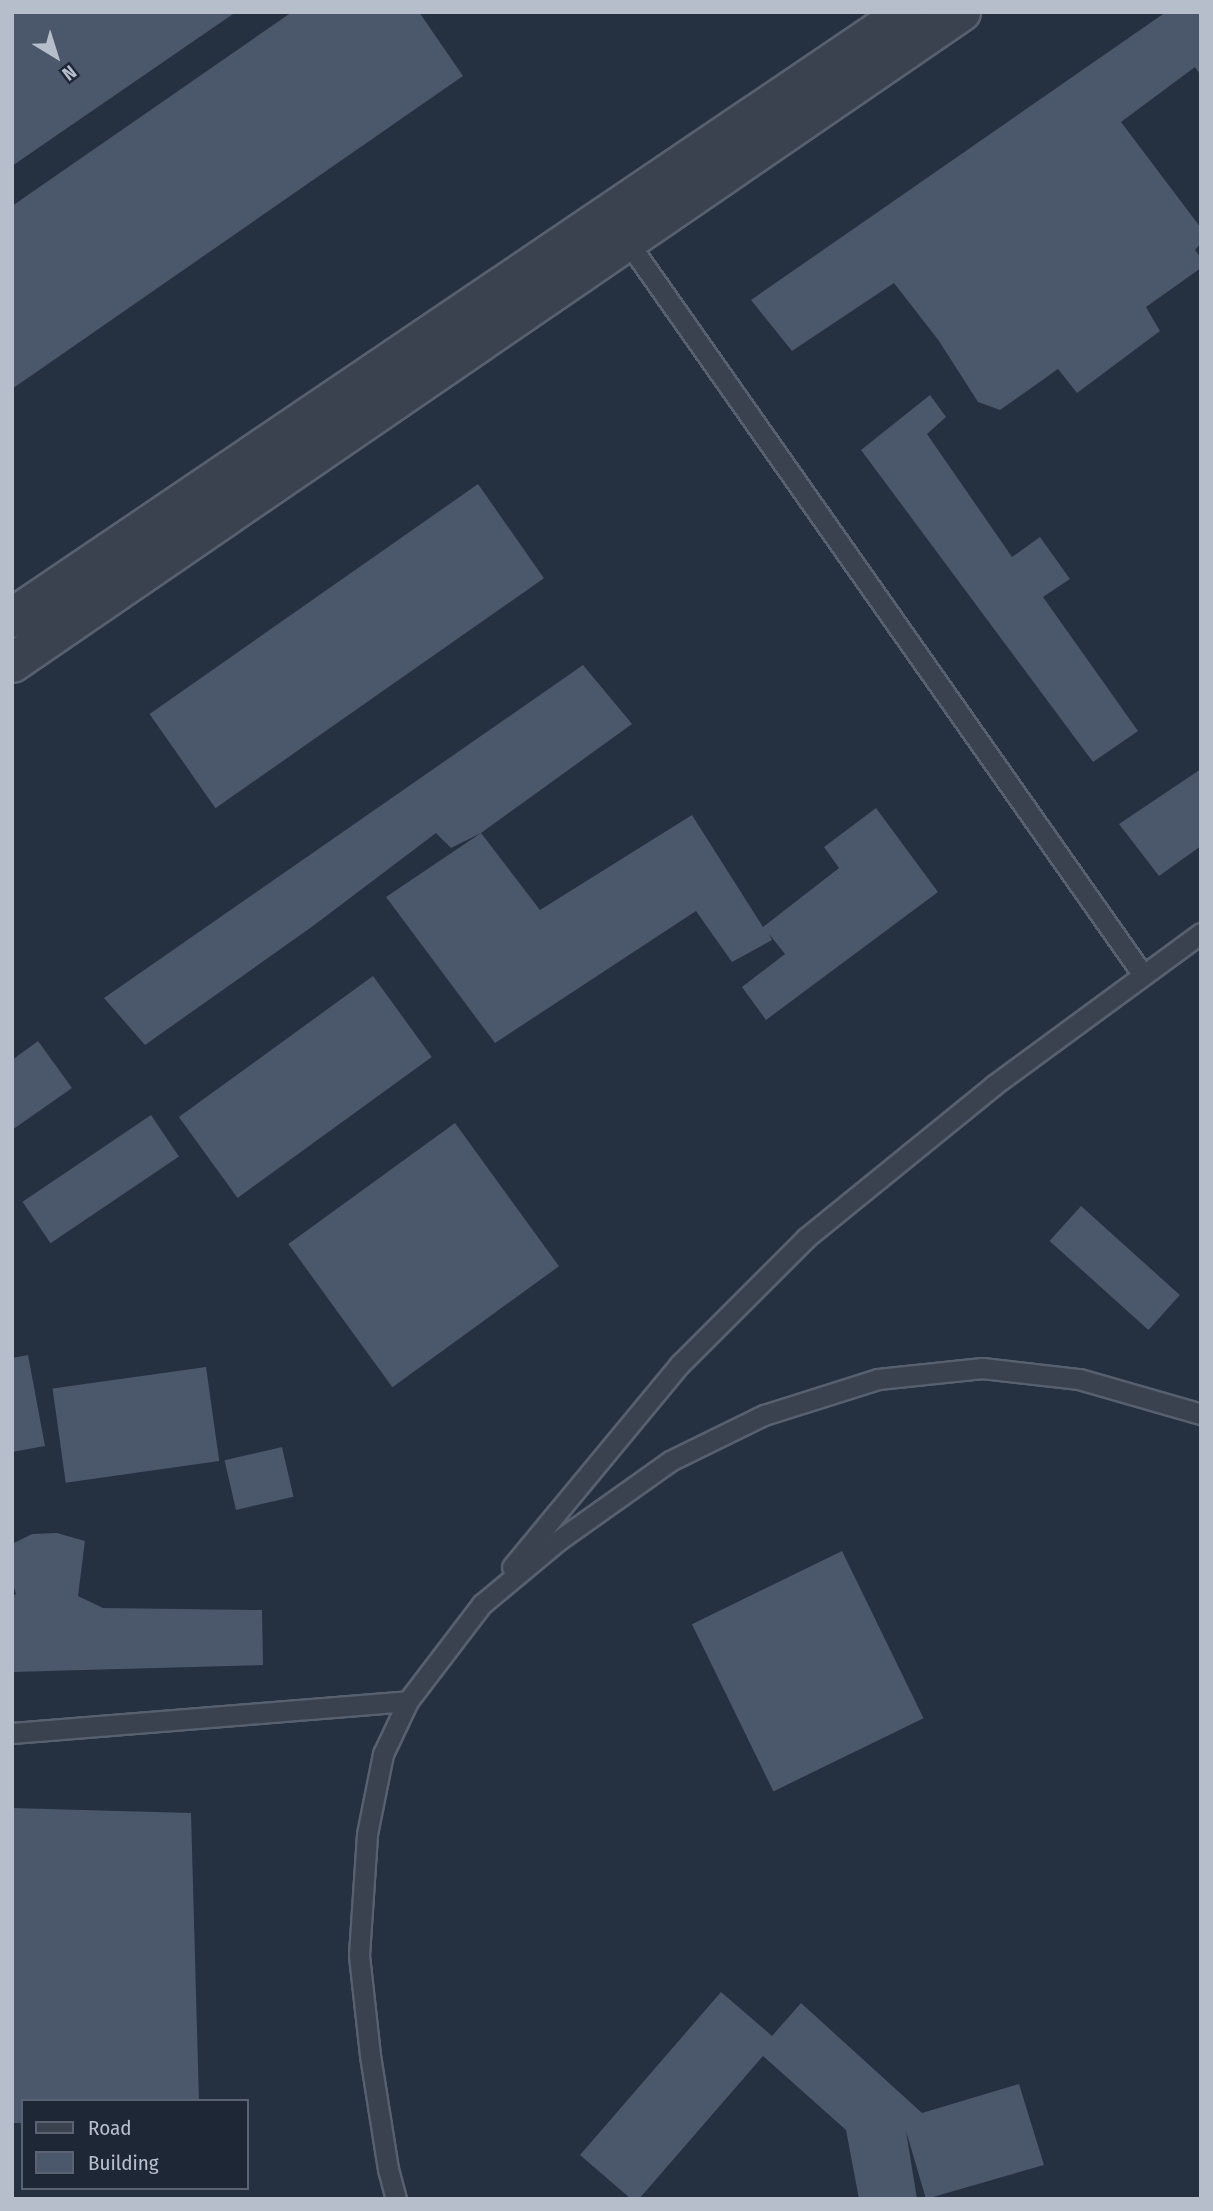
<!DOCTYPE html>
<style>
body{margin:0}
#map{position:relative;width:1213px;height:2211px;overflow:hidden;background:#253041;font-family:"Fira Sans Condensed",sans-serif}
div>[style]{position:absolute}
.building>*{inset:0;background:#4b576a;transform-origin:0 0}
.roads{filter:drop-shadow(2px 0 #57606e) drop-shadow(-2px 0 #57606e) drop-shadow(0 2px #57606e) drop-shadow(0 -2px #57606e)}
.service>*{height:19px;margin:-9.5px;padding:0 9.5px;transform-origin:9.5px;border-radius:9.5px;background:#3a4250}
.tertiary>*{height:38px;margin:-19px;padding:0 19px;transform-origin:19px;border-radius:19px;background:#3a4250}
span{translate:-50% -50%;white-space:nowrap;text-align:center;line-height:1.15;-webkit-text-stroke:7px #1e2736;paint-order:stroke}
.frame{position:absolute;inset:0;border:14px solid #b6bdcb;pointer-events:none}
.legend{position:absolute;left:21px;top:2099px;width:228px;height:91px;box-sizing:border-box;background:#1e2736;border:2px solid #5b6372;margin:0;padding:9px 12px;list-style:none;font-size:21px;color:#b6bdcb}
.legend li{display:flex;align-items:center;gap:14px;height:35px}
.legend b{width:35px;border:2px solid #5b6372}
.north{position:absolute;left:21px;top:21px;width:70px;height:70px;-webkit-text-stroke:5px #1e2736;paint-order:stroke;rotate:142deg;font-size:19px;font-weight:700;line-height:28px;text-align:center;color:#b6bdcb}
.north::after{content:'';display:block;margin:auto;width:24px;height:32px;background:#b6bdcb;clip-path:polygon(50% 0,100% 100%,50% 72%,0 100%)}
</style>
<div id="map">
<div class="building">
<i style="clip-path:polygon(12px 12px,236px 12px,12px 166px)"></i>
<i style="clip-path:polygon(292px 12px,419px 12px,463px 76px,12px 389px,12px 206px)"></i>
<i style="clip-path:polygon(1166px 12px,1201px 12px,1201px 76px,1195px 67px,1121px 122px,1201px 228px,1201px 243px,1195px 250px,1201px 258px,1201px 268px,1146px 307px,1160px 331px,1077px 393px,1058px 369px,1000px 410px,978px 402px,939px 341px,894px 283px,792px 351px,751px 300px)"></i>
<i style="clip-path:polygon(930px 395px,946px 417px,927px 434px,1012px 557px,1040px 537px,1070px 579px,1043px 597px,1138px 731px,1093px 762px,861px 450px)"></i>
<i style="left:478px;top:484px;width:115px;height:401px;rotate:55deg"></i>
<i style="clip-path:polygon(583px 665px,632px 724px,481px 833px,451px 848px,436px 833px,313px 926px,145px 1045px,104px 998px)"></i>
<i style="clip-path:polygon(1201px 769px,1201px 846px,1159px 876px,1119px 824px)"></i>
<i style="clip-path:polygon(876px 808px,938px 892px,766px 1020px,742px 987px,785px 954px,769px 934px,772px 940px,732px 962px,696px 911px,495px 1043px,386px 897px,481px 833px,540px 910px,692px 815px,763px 927px,839px 868px,824px 847px)"></i>
<i style="left:373px;top:976px;width:100px;height:240px;rotate:54deg"></i>
<i style="clip-path:polygon(38px 1041px,72px 1088px,12px 1130px,12px 1060px)"></i>
<i style="left:151px;top:1115px;width:50px;height:155px;rotate:56deg"></i>
<i style="left:455px;top:1123px;width:177px;height:206px;rotate:54deg"></i>
<i style="left:1081px;top:1206px;width:133px;height:47px;rotate:42deg"></i>
<i style="clip-path:polygon(28px 1355px,45px 1446px,12px 1452px,12px 1358px)"></i>
<i style="left:206px;top:1367px;width:95px;height:155px;rotate:82deg"></i>
<i style="left:282px;top:1447px;width:51px;height:59px;rotate:77deg"></i>
<i style="clip-path:polygon(57px 1533px,85px 1541px,78px 1596px,103px 1608px,262px 1610px,263px 1665px,12px 1672px,12px 1596px,16px 1594px,12px 1582px,12px 1544px,32px 1534px)"></i>
<i style="left:842px;top:1551px;width:186px;height:167px;rotate:64deg"></i>
<i style="clip-path:polygon(12px 1808px,191px 1813px,199px 2101px,23px 2101px,23px 2123px,12px 2123px)"></i>
<i style="clip-path:polygon(721px 1992px,772px 2036px,801px 2003px,922px 2113px,1019px 2084px,1044px 2165px,926px 2199px,906px 2131px,917px 2199px,859px 2199px,846px 2130px,763px 2056px,639px 2199px,631px 2199px,580px 2155px)"></i>
</div>
<div class="roads">
<div class="service">
<i style="left:627px;top:241px;width:897px;rotate:54.89deg"></i>
<i style="left:512px;top:1567px;width:264px;rotate:-50.4deg"></i>
<i style="left:680px;top:1364px;width:178px;rotate:-45deg"></i>
<i style="left:806px;top:1238px;width:242px;rotate:-39.1deg"></i>
<i style="left:994px;top:1085px;width:257px;rotate:-36.3deg"></i>
<i style="left:12px;top:1733px;width:397px;rotate:-4.6deg"></i>
<i style="left:396px;top:2199px;width:31px;rotate:-105deg"></i>
<i style="left:388px;top:2169px;width:115px;rotate:-99deg"></i>
<i style="left:370px;top:2055px;width:101px;rotate:-96.3deg"></i>
<i style="left:359px;top:1955px;width:121px;rotate:-86.2deg"></i>
<i style="left:367px;top:1834px;width:82px;rotate:-78.7deg"></i>
<i style="left:383px;top:1754px;width:59px;rotate:-64.7deg"></i>
<i style="left:408px;top:1701px;width:122px;rotate:-52.7deg"></i>
<i style="left:482px;top:1604px;width:100px;rotate:-39.7deg"></i>
<i style="left:559px;top:1540px;width:136px;rotate:-35.4deg"></i>
<i style="left:670px;top:1461px;width:105px;rotate:-26.1deg"></i>
<i style="left:764px;top:1415px;width:120px;rotate:-17.5deg"></i>
<i style="left:878px;top:1379px;width:105px;rotate:-6deg"></i>
<i style="left:982px;top:1368px;width:98px;rotate:6.5deg"></i>
<i style="left:1079px;top:1379px;width:127px;rotate:16deg"></i>
</div>
<div class="tertiary">
<i style="left:12px;top:618px;width:1081px;rotate:-34.1deg"></i>
<i style="left:12px;top:663px;width:1151px;rotate:-34.45deg"></i>
</div>
</div>
<div class="frame"></div>
<ul class="legend">
<li><b style="height:9px;background:#3a4250"></b>Road</li>
<li><b style="height:19px;background:#4b576a"></b>Building</li>
</ul>
<div class="north">N</div>
</div>
